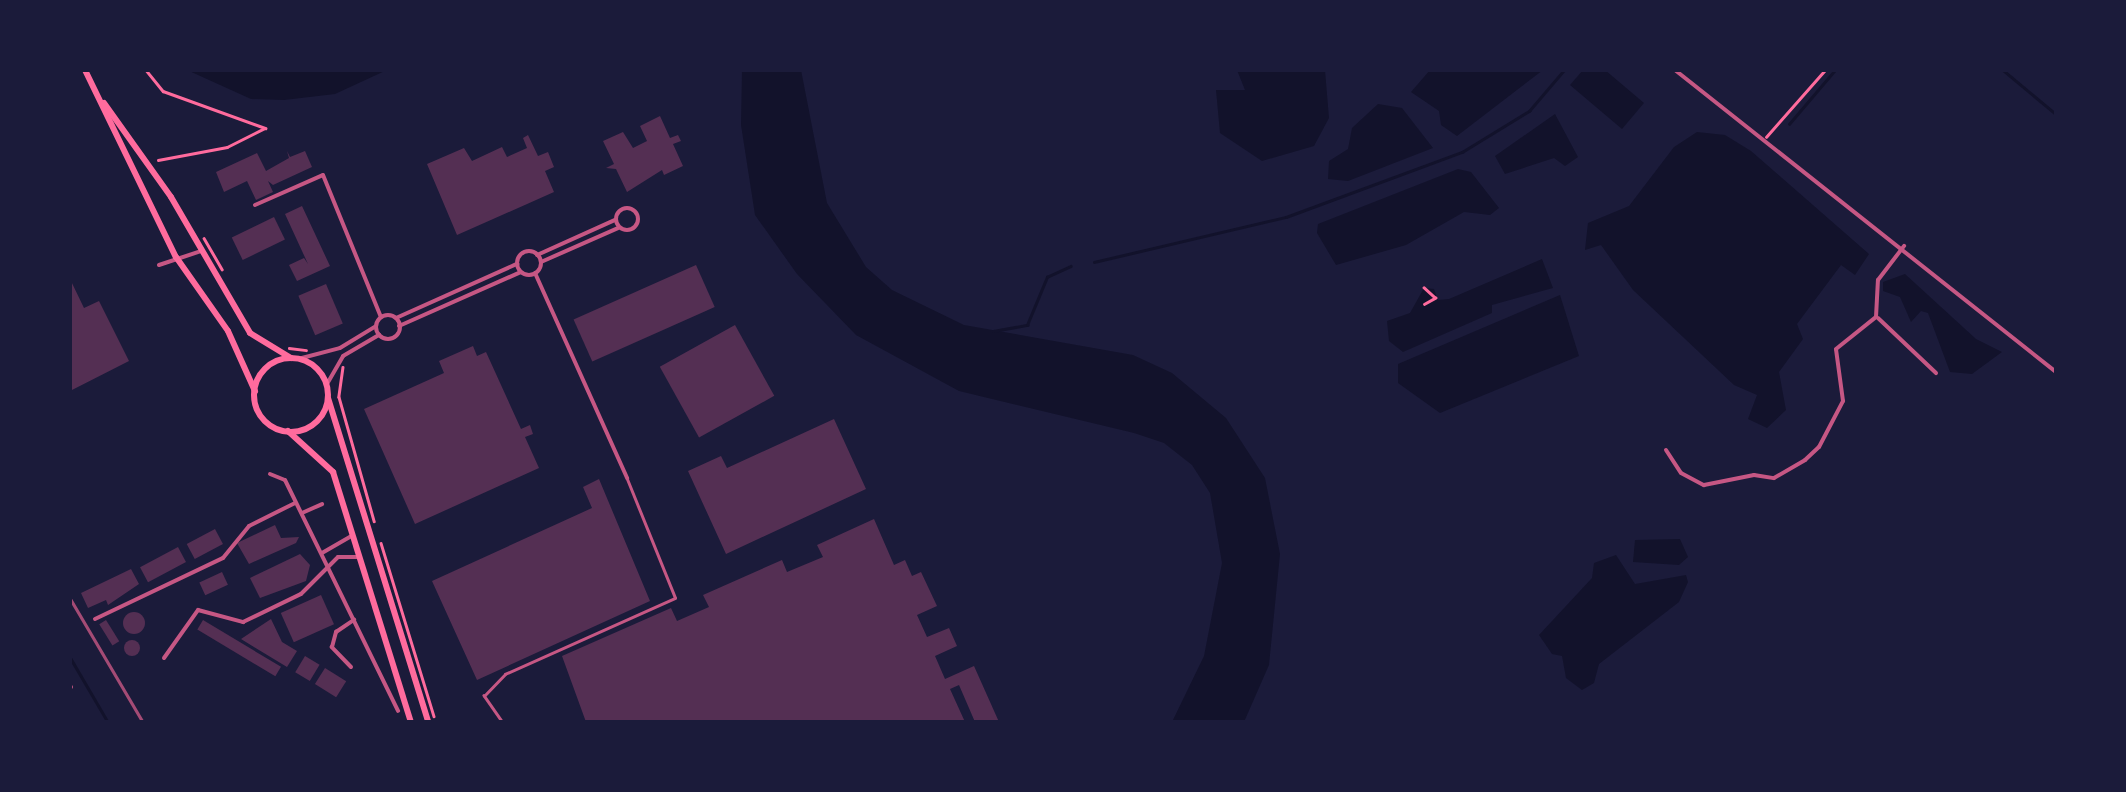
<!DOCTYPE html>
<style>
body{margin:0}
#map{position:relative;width:2126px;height:792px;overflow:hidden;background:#1b1b3a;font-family:"Fira Sans",sans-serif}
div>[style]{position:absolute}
.water>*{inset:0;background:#12122b}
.stream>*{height:2.5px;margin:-1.25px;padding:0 1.25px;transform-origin:1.25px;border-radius:1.25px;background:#12122b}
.building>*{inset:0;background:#542f53;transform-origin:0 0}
.round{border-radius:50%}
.path>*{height:2.5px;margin:-1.25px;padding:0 1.25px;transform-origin:1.25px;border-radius:1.25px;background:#ff6b9d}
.service>*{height:2.5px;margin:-1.25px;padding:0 1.25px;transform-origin:1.25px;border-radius:1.25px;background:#c65784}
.minor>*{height:4px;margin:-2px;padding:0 2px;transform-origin:2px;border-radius:2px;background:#c65784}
.minor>.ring{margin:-2px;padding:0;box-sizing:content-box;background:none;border:4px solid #c65784;border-radius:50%}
.primary>*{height:6px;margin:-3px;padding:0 3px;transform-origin:3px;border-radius:3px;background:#ff6b9d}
.primary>.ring{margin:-3px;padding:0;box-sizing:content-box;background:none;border:6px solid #ff6b9d;border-radius:50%}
.rail>*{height:2.5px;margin:-1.25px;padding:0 1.25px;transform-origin:1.25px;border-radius:1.25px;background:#a44b75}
span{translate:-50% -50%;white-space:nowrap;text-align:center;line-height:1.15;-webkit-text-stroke:9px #1b1b3a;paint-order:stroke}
.frame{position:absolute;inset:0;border:72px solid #1b1b3a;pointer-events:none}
</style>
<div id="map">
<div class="water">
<i style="clip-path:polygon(187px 70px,387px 70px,335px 94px,284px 100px,251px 99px)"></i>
<i style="clip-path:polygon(742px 70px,801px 70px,827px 203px,866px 267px,892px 290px,964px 325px,1133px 355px,1172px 373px,1226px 418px,1265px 478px,1280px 554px,1269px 665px,1244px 722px,1172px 722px,1204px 656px,1222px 563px,1210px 493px,1192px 465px,1164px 443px,1134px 433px,959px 391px,856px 335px,797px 274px,755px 215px,741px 125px)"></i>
<i style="clip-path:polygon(1237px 70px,1325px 70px,1329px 118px,1314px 146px,1262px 161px,1220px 133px,1216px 90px,1245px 90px)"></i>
<i style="clip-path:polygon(1430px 70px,1543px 70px,1457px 136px,1441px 125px,1439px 111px,1411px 92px)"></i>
<i style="clip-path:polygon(1583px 70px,1605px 70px,1644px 103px,1622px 129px,1570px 85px)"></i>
<i style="clip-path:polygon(1378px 104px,1402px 108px,1433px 148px,1348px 181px,1328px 179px,1329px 161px,1348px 149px,1352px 128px)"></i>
<i style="clip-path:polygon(1555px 114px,1578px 157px,1565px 166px,1554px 158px,1505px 174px,1495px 156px)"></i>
<i style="clip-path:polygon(1697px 132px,1725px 135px,1751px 151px,1869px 254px,1855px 275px,1841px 265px,1797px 324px,1803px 339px,1779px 372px,1786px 410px,1767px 428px,1748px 419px,1757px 395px,1734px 385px,1633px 290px,1601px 245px,1585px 250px,1588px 223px,1629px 206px,1674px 147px)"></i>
<i style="clip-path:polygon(1458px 169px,1471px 172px,1499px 208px,1490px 215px,1464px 212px,1406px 245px,1336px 265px,1317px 233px,1318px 224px)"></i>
<i style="clip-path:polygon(1542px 259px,1553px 288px,1492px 305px,1492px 313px,1403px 352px,1389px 341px,1387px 321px,1410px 313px,1424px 288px,1434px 289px,1438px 300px,1449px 299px)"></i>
<i style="clip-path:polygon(1905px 274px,1976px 339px,2002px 352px,1972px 374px,1950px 372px,1928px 313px,1921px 311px,1911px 322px,1900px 297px,1883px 291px,1883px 282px)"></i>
<i style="clip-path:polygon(1560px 295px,1579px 356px,1440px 413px,1398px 383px,1398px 364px)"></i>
<i style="clip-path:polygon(1680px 539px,1688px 557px,1679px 565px,1633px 562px,1635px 540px)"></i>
<i style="clip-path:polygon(1616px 555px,1635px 584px,1686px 575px,1688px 582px,1679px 602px,1599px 664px,1594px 683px,1582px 690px,1566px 678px,1562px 656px,1552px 654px,1539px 635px,1592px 578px,1594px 563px)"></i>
</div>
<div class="stream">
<i style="left:2003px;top:70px;width:69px;rotate:39.7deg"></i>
<i style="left:1789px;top:124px;width:71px;rotate:-49.6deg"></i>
<i style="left:1094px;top:262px;width:197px;rotate:-13.2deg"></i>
<i style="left:1286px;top:217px;width:188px;rotate:-20.3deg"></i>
<i style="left:1462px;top:152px;width:79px;rotate:-31.5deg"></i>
<i style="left:1529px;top:111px;width:54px;rotate:-49.5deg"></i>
<i style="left:993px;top:331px;width:35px;rotate:-10deg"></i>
<i style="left:1027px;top:325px;width:52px;rotate:-67.4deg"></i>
<i style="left:1047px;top:277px;width:26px;rotate:-25deg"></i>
<i style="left:70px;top:657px;width:75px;rotate:59.7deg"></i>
</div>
<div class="building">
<i style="clip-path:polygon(660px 116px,670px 138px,678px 135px,681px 141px,673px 144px,683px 166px,664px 175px,662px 170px,627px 192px,616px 169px,606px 168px,614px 164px,603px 141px,623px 132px,633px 148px,647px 141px,640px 126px)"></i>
<i style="clip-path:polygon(528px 135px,538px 156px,548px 152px,554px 167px,545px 171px,554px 192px,457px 235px,427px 164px,464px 148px,472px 161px,502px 147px,507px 157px,527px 148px,523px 138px)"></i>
<i style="clip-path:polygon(287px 151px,290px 157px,305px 151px,312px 167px,273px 185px,268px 181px,273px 192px,256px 200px,247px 181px,224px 192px,216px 172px,257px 153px,266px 171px,289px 158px)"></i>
<i style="clip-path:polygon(302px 206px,330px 266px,297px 281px,289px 265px,304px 258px,308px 264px,285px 214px)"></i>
<i style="left:274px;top:217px;width:25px;height:47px;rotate:64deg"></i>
<i style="left:696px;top:265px;width:46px;height:134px;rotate:66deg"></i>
<i style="clip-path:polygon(70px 279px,84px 308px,99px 301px,129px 361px,70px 391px)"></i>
<i style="left:326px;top:284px;width:43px;height:30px;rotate:67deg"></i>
<i style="left:735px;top:325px;width:81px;height:86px;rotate:61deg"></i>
<i style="clip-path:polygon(473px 346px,477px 356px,486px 352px,521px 429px,530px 425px,533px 434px,525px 437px,539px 468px,415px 524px,364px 409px,444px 373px,439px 361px)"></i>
<i style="clip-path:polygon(834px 419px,866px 489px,726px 554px,688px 471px,721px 456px,727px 468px)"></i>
<i style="clip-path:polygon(599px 479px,650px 601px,477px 680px,432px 581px,592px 508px,583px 487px)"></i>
<i style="clip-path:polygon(874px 519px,894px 565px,905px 560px,912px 576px,921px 572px,937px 606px,917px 615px,927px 637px,949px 628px,957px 646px,935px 656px,945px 679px,974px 666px,999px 722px,975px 722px,959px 685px,950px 689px,965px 722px,586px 722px,562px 656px,671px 608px,677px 621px,709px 607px,703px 595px,782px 560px,787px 572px,823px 557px,817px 545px)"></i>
<i style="clip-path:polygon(275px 525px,281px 538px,299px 537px,296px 543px,249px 564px,237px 543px)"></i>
<i style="left:215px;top:529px;width:17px;height:32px;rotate:62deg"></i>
<i style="left:178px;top:547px;width:17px;height:43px;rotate:62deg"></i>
<i style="clip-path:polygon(300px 554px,310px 565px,306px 581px,260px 598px,250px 578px)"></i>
<i style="clip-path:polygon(131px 569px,139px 584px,108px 605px,106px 600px,88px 608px,81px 593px)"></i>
<i style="left:222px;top:572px;width:14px;height:25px;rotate:65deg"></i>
<i style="left:321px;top:595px;width:32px;height:44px;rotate:66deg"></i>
<i class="round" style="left:123px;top:612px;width:22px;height:22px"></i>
<i style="clip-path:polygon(271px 619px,282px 642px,297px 651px,287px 667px,241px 639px)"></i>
<i style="left:106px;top:620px;width:25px;height:8px;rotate:58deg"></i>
<i style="left:203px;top:620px;width:91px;height:11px;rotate:31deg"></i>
<i class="round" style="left:124px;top:640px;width:16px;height:16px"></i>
<i style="left:305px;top:656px;width:17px;height:19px;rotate:31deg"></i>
<i style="left:325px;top:668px;width:25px;height:19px;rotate:32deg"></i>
</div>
<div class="path">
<i style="left:146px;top:70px;width:27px;rotate:51deg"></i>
<i style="left:163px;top:91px;width:109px;rotate:19.9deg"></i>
<i style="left:1766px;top:137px;width:89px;rotate:-48.6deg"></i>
<i style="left:158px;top:160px;width:70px;rotate:-10.7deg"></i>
<i style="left:227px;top:147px;width:42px;rotate:-26.6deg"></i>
<i style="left:204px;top:238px;width:36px;rotate:60deg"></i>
<i style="left:1424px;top:304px;width:13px;rotate:-29deg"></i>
<i style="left:1435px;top:298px;width:15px;rotate:-138deg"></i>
<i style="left:289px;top:348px;width:17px;rotate:7deg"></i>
<i style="left:343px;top:367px;width:30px;rotate:98deg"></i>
<i style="left:339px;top:397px;width:129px;rotate:74.2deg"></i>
<i style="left:381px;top:543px;width:181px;rotate:73deg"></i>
<i style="left:2053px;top:722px;width:4px;rotate:-34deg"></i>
</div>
<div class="service">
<i style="left:502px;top:722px;width:32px;rotate:-125deg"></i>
<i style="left:484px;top:696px;width:30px;rotate:-46deg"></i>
<i style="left:505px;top:674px;width:186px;rotate:-24.1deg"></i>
<i style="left:675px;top:598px;width:128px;rotate:-112deg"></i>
</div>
<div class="minor">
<i style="left:1675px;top:70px;width:486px;rotate:38.4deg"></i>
<i style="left:255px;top:205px;width:74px;rotate:-23.8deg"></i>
<i style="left:323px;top:175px;width:153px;rotate:67.8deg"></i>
<i class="ring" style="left:616px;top:208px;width:18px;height:18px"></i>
<i class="ring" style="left:517px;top:251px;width:20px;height:20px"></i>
<i style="left:537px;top:255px;width:85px;rotate:-24.2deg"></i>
<i style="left:541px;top:262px;width:84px;rotate:-23.8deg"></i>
<i style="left:159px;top:265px;width:44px;rotate:-18.4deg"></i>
<i style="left:535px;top:273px;width:225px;rotate:65.8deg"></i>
<i class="ring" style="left:376px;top:315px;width:20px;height:20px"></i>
<i style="left:396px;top:318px;width:133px;rotate:-24.1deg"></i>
<i style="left:1878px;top:318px;width:80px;rotate:43.5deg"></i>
<i style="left:399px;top:326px;width:133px;rotate:-23.9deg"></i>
<i style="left:298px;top:359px;width:43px;rotate:-14.7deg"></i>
<i style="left:340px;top:348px;width:42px;rotate:-31.4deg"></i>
<i style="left:327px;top:384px;width:32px;rotate:-60deg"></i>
<i style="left:343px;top:356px;width:42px;rotate:-30.3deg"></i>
<i style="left:1666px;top:450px;width:27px;rotate:57deg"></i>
<i style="left:1681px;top:473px;width:26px;rotate:28deg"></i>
<i style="left:1704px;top:485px;width:51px;rotate:-11.3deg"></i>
<i style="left:1754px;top:475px;width:20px;rotate:9deg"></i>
<i style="left:1774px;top:478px;width:36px;rotate:-30deg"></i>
<i style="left:1805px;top:460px;width:19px;rotate:-43deg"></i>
<i style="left:1819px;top:447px;width:52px;rotate:-62.4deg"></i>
<i style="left:1843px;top:401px;width:52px;rotate:-97.7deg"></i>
<i style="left:1836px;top:349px;width:51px;rotate:-38.7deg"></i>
<i style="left:1876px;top:317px;width:37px;rotate:-87deg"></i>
<i style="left:1878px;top:280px;width:43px;rotate:-52.6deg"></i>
<i style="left:270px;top:474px;width:16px;rotate:22deg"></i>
<i style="left:285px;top:480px;width:257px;rotate:63.9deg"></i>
<i style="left:302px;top:513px;width:22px;rotate:-24deg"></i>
<i style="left:322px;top:553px;width:34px;rotate:-30deg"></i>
<i style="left:95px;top:619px;width:142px;rotate:-25.5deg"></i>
<i style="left:223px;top:558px;width:41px;rotate:-50.9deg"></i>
<i style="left:249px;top:526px;width:51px;rotate:-26.6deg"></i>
<i style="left:164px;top:658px;width:59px;rotate:-54.7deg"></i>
<i style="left:198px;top:610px;width:47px;rotate:14.9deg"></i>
<i style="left:243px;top:622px;width:64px;rotate:-25.8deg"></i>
<i style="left:301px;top:594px;width:52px;rotate:-45deg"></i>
<i style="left:338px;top:557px;width:19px"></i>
<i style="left:351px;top:667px;width:28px;rotate:-134deg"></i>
<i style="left:332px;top:647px;width:16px;rotate:-75deg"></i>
<i style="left:336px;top:632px;width:22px;rotate:-34deg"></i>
<i style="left:70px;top:687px;width:1px"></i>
</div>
<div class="primary">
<i style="left:85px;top:70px;width:208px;rotate:64.1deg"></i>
<i style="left:176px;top:257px;width:90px;rotate:54.9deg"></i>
<i style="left:228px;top:331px;width:66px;rotate:65.8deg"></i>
<i style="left:104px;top:103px;width:115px;rotate:54.5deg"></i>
<i style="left:171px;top:197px;width:157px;rotate:59.8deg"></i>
<i style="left:250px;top:333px;width:48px;rotate:31.4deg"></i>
<i class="ring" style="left:254px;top:358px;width:68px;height:68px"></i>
<i style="left:328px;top:398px;width:339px;rotate:72.8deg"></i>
<i style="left:288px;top:431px;width:61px;rotate:42.3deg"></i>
<i style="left:333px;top:472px;width:262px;rotate:72.7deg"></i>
</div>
<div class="rail">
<i style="left:70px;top:598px;width:144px;rotate:59.5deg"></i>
</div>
<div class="frame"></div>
</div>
